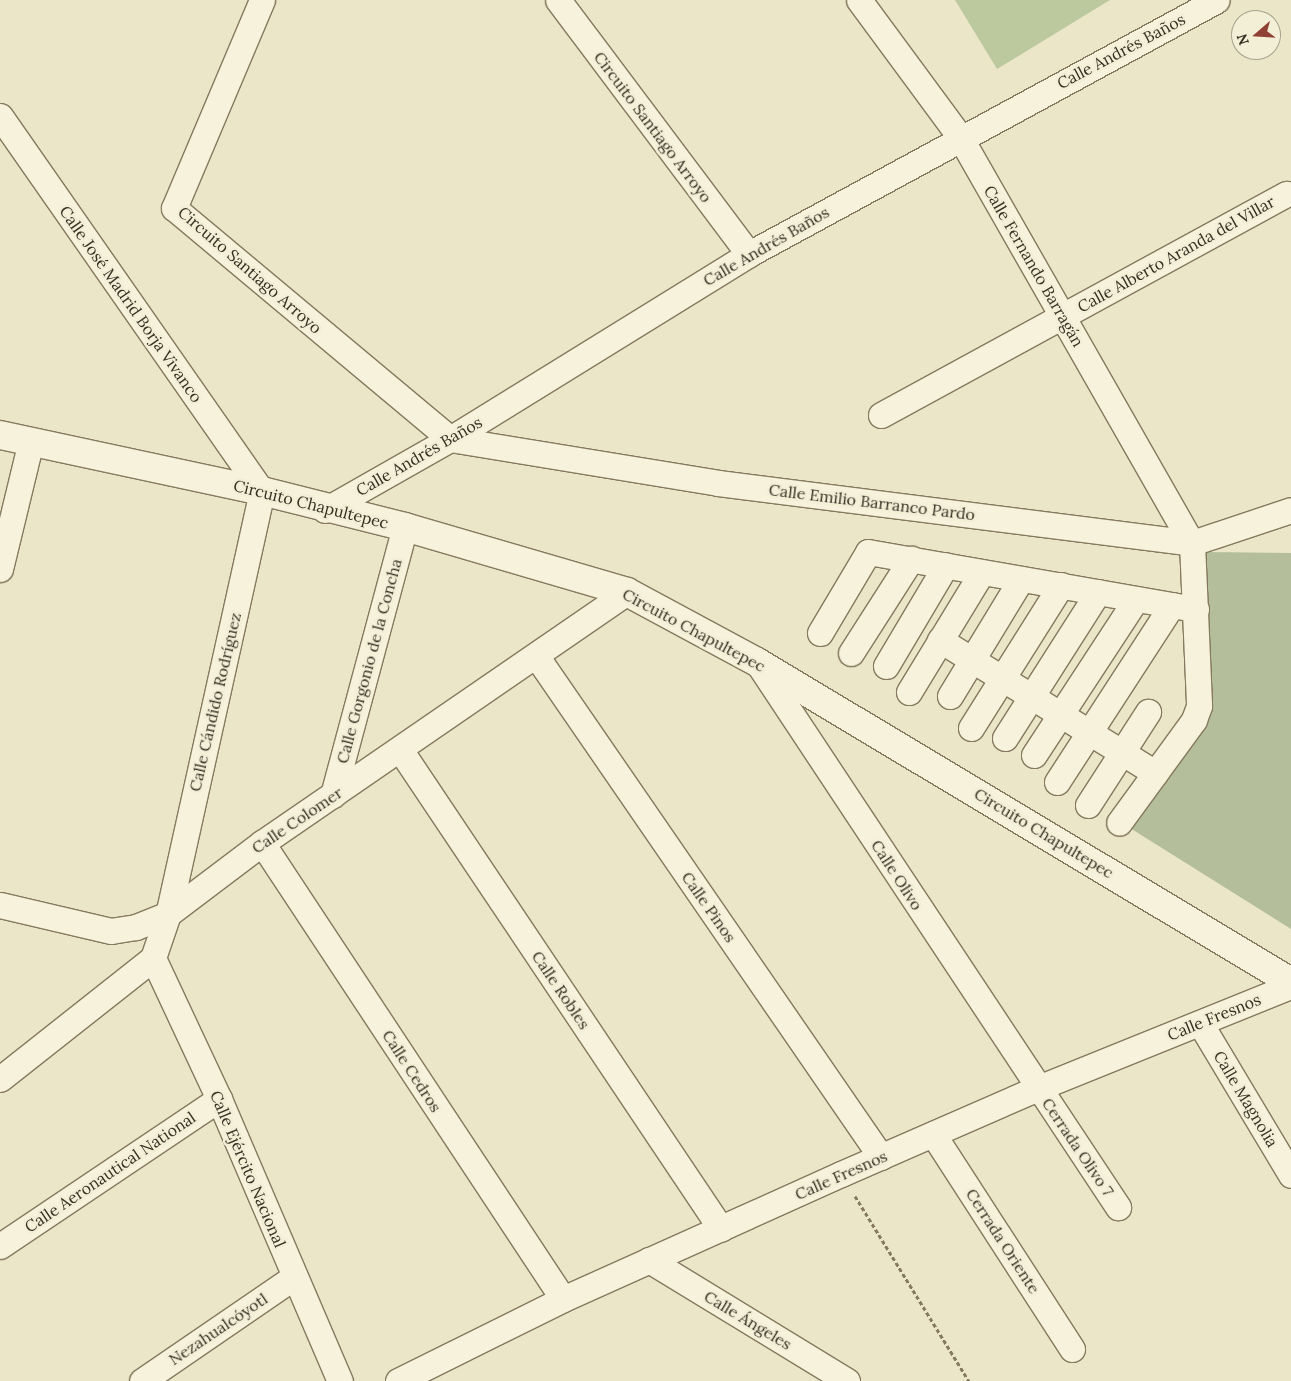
<!DOCTYPE html>
<meta charset="utf-8">
<style>
body{margin:0}
#map{position:relative;width:1291px;height:1381px;overflow:hidden;background:#ebe6c8;font-family:Lora,serif}
div>[style]{position:absolute}
.green>*{inset:0;background:#bcc89d}
.cemetery>*{inset:0;background:#b4be9b}
.path>*{height:3px;margin-top:-1.5px;transform-origin:0;background:repeating-linear-gradient(90deg,#85795f 0 4px,transparent 0 6.5px)}
.roads{filter:drop-shadow(1px 0 #85795f) drop-shadow(-1px 0 #85795f) drop-shadow(0 1px #85795f) drop-shadow(0 -1px #85795f)}
.street>*{height:25px;margin:-12.5px;padding:0 12.5px;transform-origin:12.5px;border-radius:12.5px;background:#f6f2db}
.secondary>*{height:28px;margin:-14px;padding:0 14px;transform-origin:14px;border-radius:14px;background:#f6f2db}
span{translate:-50% -50%;white-space:nowrap;text-align:center;line-height:1.15;-webkit-text-stroke:5px #f3efd7;paint-order:stroke}
.street-label{font-size:16px;color:#372f21}
.north{position:absolute;left:1231px;top:10px;width:50px;height:50px;box-sizing:border-box;background:#f3efd7;border:1px solid #a8a28e;border-radius:50%;rotate:251deg;font-size:14px;font-weight:700;line-height:20px;text-align:center;color:#372f21}
.north::after{content:'';display:block;margin:auto;width:18px;height:22px;background:#8f4234;clip-path:polygon(50% 0,100% 100%,50% 72%,0 100%)}
</style>
<div id="map">
<div class="green">
<i style="clip-path:polygon(955px 0,1110px 0,997px 69px)"></i>
</div>
<div class="cemetery">
<i style="clip-path:polygon(1204px 552px,1291px 553px,1291px 929px,1122px 823px,1206px 716px)"></i>
</div>
<div class="path">
<i style="left:855px;top:1196px;width:217px;rotate:58.4deg"></i>
</div>
<div class="roads">
<div class="street">
<i style="left:262px;top:0;width:226px;rotate:112.9deg"></i>
<i style="left:174px;top:208px;width:360px;rotate:39.9deg"></i>
<i style="left:450px;top:439px;width:272px;rotate:9.3deg"></i>
<i style="left:718px;top:483px;width:478px;rotate:7.2deg"></i>
<i style="left:1192px;top:543px;width:104px;rotate:-18.4deg"></i>
<i style="left:558px;top:0;width:318px;rotate:53.1deg"></i>
<i style="left:859px;top:0;width:170px;rotate:53.6deg"></i>
<i style="left:960px;top:137px;width:468px;rotate:60.3deg"></i>
<i style="left:1192px;top:543px;width:163px;rotate:87.5deg"></i>
<i style="left:1199px;top:706px;width:15px;rotate:110deg"></i>
<i style="left:1194px;top:720px;width:127px;rotate:126.1deg"></i>
<i style="left:0;top:116px;width:457px;rotate:55.1deg"></i>
<i style="left:262px;top:491px;width:433px;rotate:102.5deg"></i>
<i style="left:168px;top:914px;width:35px;rotate:158deg"></i>
<i style="left:136px;top:927px;width:25px;rotate:171deg"></i>
<i style="left:111px;top:931px;width:114px;rotate:-166.8deg"></i>
<i style="left:881px;top:415px;width:462px;rotate:-28.6deg"></i>
<i style="left:325px;top:510px;width:144px;rotate:-29.6deg"></i>
<i style="left:450px;top:439px;width:352px;rotate:-31.7deg"></i>
<i style="left:749px;top:254px;width:532px;rotate:-28.49deg"></i>
<i style="left:0;top:569px;width:132px;rotate:-76.4deg"></i>
<i style="left:820px;top:633px;width:94px;rotate:-59.3deg"></i>
<i style="left:868px;top:552px;width:333px;rotate:9.9deg"></i>
<i style="left:940px;top:640px;width:253px;rotate:31.7deg"></i>
<i style="left:851px;top:653px;width:112px;rotate:-57.4deg"></i>
<i style="left:537px;top:657px;width:607px;rotate:55.47deg"></i>
<i style="left:757px;top:662px;width:654px;rotate:56.48deg"></i>
<i style="left:886px;top:666px;width:117px;rotate:-59.3deg"></i>
<i style="left:909px;top:692px;width:140px;rotate:-58.7deg"></i>
<i style="left:950px;top:696px;width:137px;rotate:-58.7deg"></i>
<i style="left:971px;top:728px;width:169px;rotate:-57.8deg"></i>
<i style="left:1005px;top:738px;width:173px;rotate:-57.5deg"></i>
<i style="left:401px;top:751px;width:575px;rotate:56.2deg"></i>
<i style="left:1034px;top:755px;width:186px;rotate:-56.8deg"></i>
<i style="left:1057px;top:782px;width:211px;rotate:-57deg"></i>
<i style="left:333px;top:795px;width:278px;rotate:-75deg"></i>
<i style="left:1088px;top:805px;width:111px;rotate:-57.2deg"></i>
<i style="left:262px;top:843px;width:546px;rotate:56.57deg"></i>
<i style="left:153px;top:958px;width:156px;rotate:64.9deg"></i>
<i style="left:219px;top:1099px;width:307px;rotate:66.8deg"></i>
<i style="left:1200px;top:1023px;width:177px;rotate:59.1deg"></i>
<i style="left:0;top:1079px;width:195px;rotate:-38.3deg"></i>
<i style="left:153px;top:958px;width:46px;rotate:-71.2deg"></i>
<i style="left:168px;top:914px;width:118px;rotate:-37.1deg"></i>
<i style="left:262px;top:843px;width:443px;rotate:-34.5deg"></i>
<i style="left:933px;top:1134px;width:256px;rotate:57.1deg"></i>
<i style="left:0;top:1246px;width:264px;rotate:-33.9deg"></i>
<i style="left:649px;top:1260px;width:232px;rotate:31.4deg"></i>
<i style="left:142px;top:1381px;width:184px;rotate:-34.4deg"></i>
<i style="left:398px;top:1381px;width:184px;rotate:-26.4deg"></i>
<i style="left:563px;top:1299px;width:305px;rotate:-24.2deg"></i>
<i style="left:841px;top:1174px;width:215px;rotate:-23.6deg"></i>
<i style="left:1038px;top:1088px;width:273px;rotate:-22deg"></i>
</div>
<div class="secondary">
<i style="left:0;top:435px;width:268px;rotate:12.1deg"></i>
<i style="left:262px;top:491px;width:147px;rotate:14.1deg"></i>
<i style="left:405px;top:527px;width:231px;rotate:16.3deg"></i>
<i style="left:627px;top:592px;width:148px;rotate:28.3deg"></i>
<i style="left:757px;top:662px;width:623px;rotate:30.93deg"></i>
</div>
</div>
<div class="street-label">
<span style="left:1121px;top:51px;rotate:-28deg">Calle Andrés Baños</span>
<span style="left:653px;top:127px;rotate:53deg">Circuito Santiago Arroyo</span>
<span style="left:766px;top:246px;rotate:-30deg">Calle Andrés Baños</span>
<span style="left:1176px;top:254px;rotate:-29deg">Calle Alberto Aranda del Villar</span>
<span style="left:1034px;top:266px;rotate:60deg">Calle Fernando Barragán</span>
<span style="left:250px;top:270px;rotate:41deg">Circuito Santiago Arroyo</span>
<span style="left:131px;top:304px;rotate:55deg">Calle José Madrid Borja Vivanco</span>
<span style="left:419px;top:456px;rotate:-30deg">Calle Andrés Baños</span>
<span style="left:872px;top:502px;rotate:7deg">Calle Emilio Barranco Pardo</span>
<span style="left:311px;top:504px;rotate:14deg">Circuito Chapultepec</span>
<span style="left:694px;top:630px;rotate:28deg">Circuito Chapultepec</span>
<span style="left:369px;top:661px;rotate:-75deg">Calle Gorgonio de la Concha</span>
<span style="left:215px;top:702px;rotate:-77deg">Calle Cándido Rodríguez</span>
<span style="left:297px;top:820px;rotate:-34deg">Calle Colomer</span>
<span style="left:1044px;top:833px;rotate:31deg">Circuito Chapultepec</span>
<span style="left:897px;top:875px;rotate:57deg">Calle Olivo</span>
<span style="left:709px;top:907px;rotate:55deg">Calle Pinos</span>
<span style="left:561px;top:990px;rotate:56deg">Calle Robles</span>
<span style="left:1214px;top:1017px;rotate:-22deg">Calle Fresnos</span>
<span style="left:412px;top:1071px;rotate:57deg">Calle Cedros</span>
<span style="left:1246px;top:1099px;rotate:59deg">Calle Magnolia</span>
<span style="left:1078px;top:1147px;rotate:56deg">Cerrada Olivo 7</span>
<span style="left:248px;top:1169px;rotate:67deg">Calle Ejército Nacional</span>
<span style="left:110px;top:1172px;rotate:-34deg">Calle Aeronautical National</span>
<span style="left:841px;top:1175px;rotate:-24deg">Calle Fresnos</span>
<span style="left:1003px;top:1241px;rotate:57deg">Cerrada Oriente</span>
<span style="left:748px;top:1320px;rotate:31deg">Calle Ángeles</span>
<span style="left:218px;top:1329px;rotate:-34deg">Nezahualcóyotl</span>
</div>
<div class="north">N</div>
</div>
